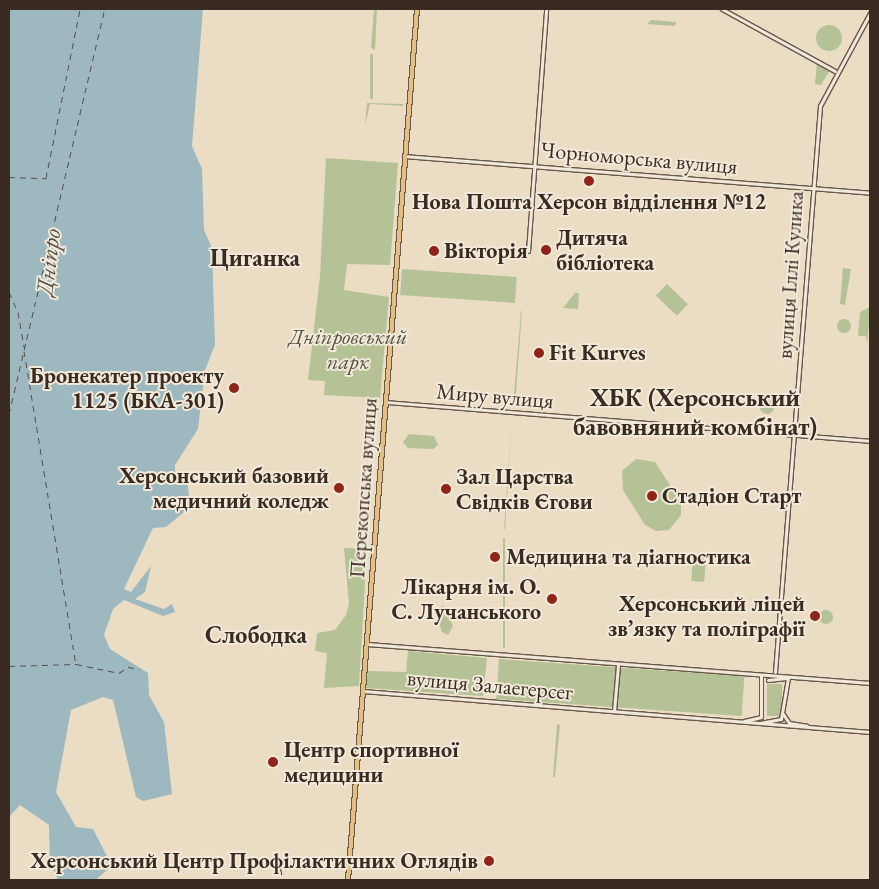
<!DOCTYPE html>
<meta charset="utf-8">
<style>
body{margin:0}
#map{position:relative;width:879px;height:889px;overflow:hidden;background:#eaddc4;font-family:"EB Garamond",serif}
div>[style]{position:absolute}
.green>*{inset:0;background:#b4c296;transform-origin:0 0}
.round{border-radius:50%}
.water>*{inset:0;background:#9eb8c0}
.ferry>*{height:1px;margin-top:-0.5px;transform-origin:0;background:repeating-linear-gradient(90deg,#534e4a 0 6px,transparent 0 11px)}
.roads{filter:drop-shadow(1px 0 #66584a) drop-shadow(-1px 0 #66584a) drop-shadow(0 1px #66584a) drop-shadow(0 -1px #66584a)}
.tertiary>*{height:3px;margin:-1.5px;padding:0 1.5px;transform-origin:1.5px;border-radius:1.5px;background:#f1e9d9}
.secondary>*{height:3px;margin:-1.5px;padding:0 1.5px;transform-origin:1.5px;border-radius:1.5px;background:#f1e9d9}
.primary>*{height:4px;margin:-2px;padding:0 2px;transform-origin:2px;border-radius:2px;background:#e5be82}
.rail>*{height:1px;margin-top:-0.5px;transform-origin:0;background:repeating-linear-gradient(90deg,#3a2b22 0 9px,transparent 0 18px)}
.dots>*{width:14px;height:14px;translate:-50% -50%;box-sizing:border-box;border:2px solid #f1e9d9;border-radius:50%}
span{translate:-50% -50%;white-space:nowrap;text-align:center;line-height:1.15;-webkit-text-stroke:4px #f1e9d9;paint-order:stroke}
.street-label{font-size:22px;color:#3a2b22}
.poi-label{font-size:22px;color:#3a2b22;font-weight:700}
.left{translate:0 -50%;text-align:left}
.right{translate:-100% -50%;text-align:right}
.park-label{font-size:22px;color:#58513f;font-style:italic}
.neighbourhood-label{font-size:24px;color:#3a2b22;font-weight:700}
.water-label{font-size:24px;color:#534e4a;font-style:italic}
.quarter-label{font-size:25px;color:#3a2b22;font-weight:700}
.frame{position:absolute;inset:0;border:10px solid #3a2b22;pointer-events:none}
</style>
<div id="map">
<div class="green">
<i style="clip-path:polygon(374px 9px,377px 9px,375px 50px,371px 48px)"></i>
<i style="clip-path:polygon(651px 20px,676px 22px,675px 26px,647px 24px)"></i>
<i class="round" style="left:816px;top:25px;width:26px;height:26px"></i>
<i style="left:370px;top:54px;width:3px;height:45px"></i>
<i style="clip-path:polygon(817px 62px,830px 70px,821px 85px,815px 84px)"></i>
<i style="clip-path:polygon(367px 103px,403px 104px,403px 106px,370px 104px,365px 125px)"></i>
<i style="clip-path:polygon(326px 158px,398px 163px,390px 265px,347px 264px,344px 290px,389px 297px,380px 398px,324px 395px,325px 381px,308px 380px,320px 276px)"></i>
<i style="clip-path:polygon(843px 268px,851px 269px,845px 305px,840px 304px)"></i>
<i style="left:402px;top:269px;width:115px;height:26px;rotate:4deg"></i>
<i style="left:667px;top:284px;width:29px;height:16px;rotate:44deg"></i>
<i style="clip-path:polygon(575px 293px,579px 293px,578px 309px,563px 308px)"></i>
<i style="clip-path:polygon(870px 307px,869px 323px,867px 344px,866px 336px,858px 336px,860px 312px)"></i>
<i style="clip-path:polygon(521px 311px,522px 311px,515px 406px,513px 406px)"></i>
<i class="round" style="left:837px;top:319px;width:14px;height:14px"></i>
<i class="round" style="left:760px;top:400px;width:14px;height:14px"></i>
<i style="clip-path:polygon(512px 421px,505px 529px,504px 529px)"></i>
<i style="clip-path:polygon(409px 434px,434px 436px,438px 445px,433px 449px,408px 448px,403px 442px)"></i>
<i style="clip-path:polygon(636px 459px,655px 462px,681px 502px,681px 515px,669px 530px,656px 531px,645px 525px,623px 490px,622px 471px)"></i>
<i style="left:503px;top:538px;width:2px;height:110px"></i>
<i style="clip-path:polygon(344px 548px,367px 549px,359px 686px,324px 688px,327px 653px,315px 651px,317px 633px,335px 630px,346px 615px,349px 603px)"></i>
<i style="left:693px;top:556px;width:13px;height:25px;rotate:4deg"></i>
<i style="clip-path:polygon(443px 605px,453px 626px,448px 635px,442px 632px,436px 613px)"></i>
<i class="round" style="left:819px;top:610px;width:14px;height:14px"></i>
<i style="clip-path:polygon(408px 651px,487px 658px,483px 696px,366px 688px,368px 671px,406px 672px)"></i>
<i style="left:499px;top:659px;width:246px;height:40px;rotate:4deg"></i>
<i style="left:767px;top:684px;width:15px;height:32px"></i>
<i style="clip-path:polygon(557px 724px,560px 725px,555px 777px,553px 777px)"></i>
</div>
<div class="water">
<i style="clip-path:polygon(9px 9px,203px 9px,192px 146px,202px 169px,204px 230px,212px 248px,215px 345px,205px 370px,198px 429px,175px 465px,175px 471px,187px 478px,190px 507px,166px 527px,153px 528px,124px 589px,131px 592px,151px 566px,145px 592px,135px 599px,164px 609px,172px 604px,175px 612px,163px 616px,124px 600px,113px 609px,104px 635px,110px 649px,148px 673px,149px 695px,164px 722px,172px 794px,143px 801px,136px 797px,113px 700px,103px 697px,71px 710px,56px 792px,76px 827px,93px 829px,112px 866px,95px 880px,58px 880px,50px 863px,49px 825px,20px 805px,9px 817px)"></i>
</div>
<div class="ferry">
<i style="left:9px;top:177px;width:37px;rotate:2deg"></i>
<i style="left:46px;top:178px;width:172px;rotate:-78.6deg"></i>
<i style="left:9px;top:292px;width:22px;rotate:66deg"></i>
<i style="left:18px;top:312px;width:36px;rotate:80deg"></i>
<i style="left:24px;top:351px;width:317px;rotate:80.6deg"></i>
<i style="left:9px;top:414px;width:416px;rotate:-76.7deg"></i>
<i style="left:9px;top:666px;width:67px;rotate:-1.7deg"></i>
<i style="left:76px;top:664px;width:44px;rotate:11.8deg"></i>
<i style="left:119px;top:673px;width:11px;rotate:-34deg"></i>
<i style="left:128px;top:667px;width:12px;rotate:9deg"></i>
</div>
<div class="roads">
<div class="tertiary">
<i style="left:722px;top:9px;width:129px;rotate:28.8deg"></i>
<i style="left:405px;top:156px;width:466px;rotate:4.5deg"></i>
<i style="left:528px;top:251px;width:243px;rotate:-85.7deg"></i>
<i style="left:386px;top:402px;width:486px;rotate:4.6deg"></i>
<i style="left:775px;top:672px;width:568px;rotate:-85.45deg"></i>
<i style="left:820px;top:106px;width:106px;rotate:-61.7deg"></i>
<i style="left:768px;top:680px;width:19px;rotate:-6deg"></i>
<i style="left:783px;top:714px;width:11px;rotate:56deg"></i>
<i style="left:789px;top:723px;width:18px;rotate:9deg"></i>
<i style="left:744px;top:721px;width:17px;rotate:-13deg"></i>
<i style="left:761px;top:717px;width:42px;rotate:-90deg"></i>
<i style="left:760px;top:723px;width:21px;rotate:-11deg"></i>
<i style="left:781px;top:719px;width:42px;rotate:-80.3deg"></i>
</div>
<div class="secondary">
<i style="left:367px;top:644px;width:505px;rotate:4.43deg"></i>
<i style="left:363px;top:691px;width:509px;rotate:4.62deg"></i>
<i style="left:614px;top:711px;width:46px;rotate:-85deg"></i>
</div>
<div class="primary">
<i style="left:348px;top:880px;width:874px;rotate:-85.47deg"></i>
</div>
</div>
<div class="rail">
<i style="left:280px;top:866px;width:14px;rotate:78deg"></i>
</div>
<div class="dots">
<i style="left:589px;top:181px;background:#8f2418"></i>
<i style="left:546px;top:250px;background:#8f2418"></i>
<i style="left:434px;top:251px;background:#8f2418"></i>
<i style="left:539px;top:353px;background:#8f2418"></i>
<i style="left:234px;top:388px;background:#8f2418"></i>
<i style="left:339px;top:488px;background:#8f2418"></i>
<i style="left:446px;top:489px;background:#8f2418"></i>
<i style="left:652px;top:496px;background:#8f2418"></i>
<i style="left:495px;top:557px;background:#8f2418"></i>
<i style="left:552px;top:599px;background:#8f2418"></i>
<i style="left:815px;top:616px;background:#8f2418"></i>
<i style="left:273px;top:762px;background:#8f2418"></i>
<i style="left:489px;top:861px;background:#8f2418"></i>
</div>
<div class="street-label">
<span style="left:639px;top:158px;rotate:5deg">Чорноморська вулиця</span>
<span style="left:790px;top:275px;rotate:-86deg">вулиця Іллі Кулика</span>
<span style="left:495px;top:396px;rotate:5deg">Миру вулиця</span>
<span style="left:363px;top:488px;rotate:-86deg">Перекопська вулиця</span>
<span style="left:490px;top:685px;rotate:5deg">вулиця Залаегерсег</span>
</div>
<div class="poi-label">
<span style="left:589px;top:202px">Нова Пошта Херсон відділення №12</span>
<span class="left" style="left:556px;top:250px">Дитяча<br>бібліотека</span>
<span class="left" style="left:444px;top:251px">Вікторія</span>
<span class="left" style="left:549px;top:353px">Fit Kurves</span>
<span class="right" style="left:224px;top:388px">Бронекатер проекту<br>1125 (БКА-301)</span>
<span class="right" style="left:329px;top:488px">Херсонський базовий<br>медичний коледж</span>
<span class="left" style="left:456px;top:489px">Зал Царства<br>Свідків Єгови</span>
<span class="left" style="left:662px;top:496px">Стадіон Старт</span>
<span class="left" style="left:506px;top:557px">Медицина та діагностика</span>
<span class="right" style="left:541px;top:599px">Лікарня ім. О.<br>С. Лучанського</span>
<span class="right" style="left:805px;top:616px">Херсонський ліцей<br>зв’язку та поліграфії</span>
<span class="left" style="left:284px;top:762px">Центр спортивної<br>медицини</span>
<span class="right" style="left:478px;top:861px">Херсонський Центр Профілактичних Оглядів</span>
</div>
<div class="park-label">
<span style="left:348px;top:349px">Дніпровський<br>парк</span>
</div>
<div class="neighbourhood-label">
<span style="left:255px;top:258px">Циганка</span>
<span style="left:256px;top:635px">Слободка</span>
</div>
<div class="water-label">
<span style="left:48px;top:262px;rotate:-83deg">Дніпро</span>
</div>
<div class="quarter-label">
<span style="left:695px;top:412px">ХБК (Херсонський<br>бавовняний комбінат)</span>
</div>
<div class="frame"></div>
</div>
